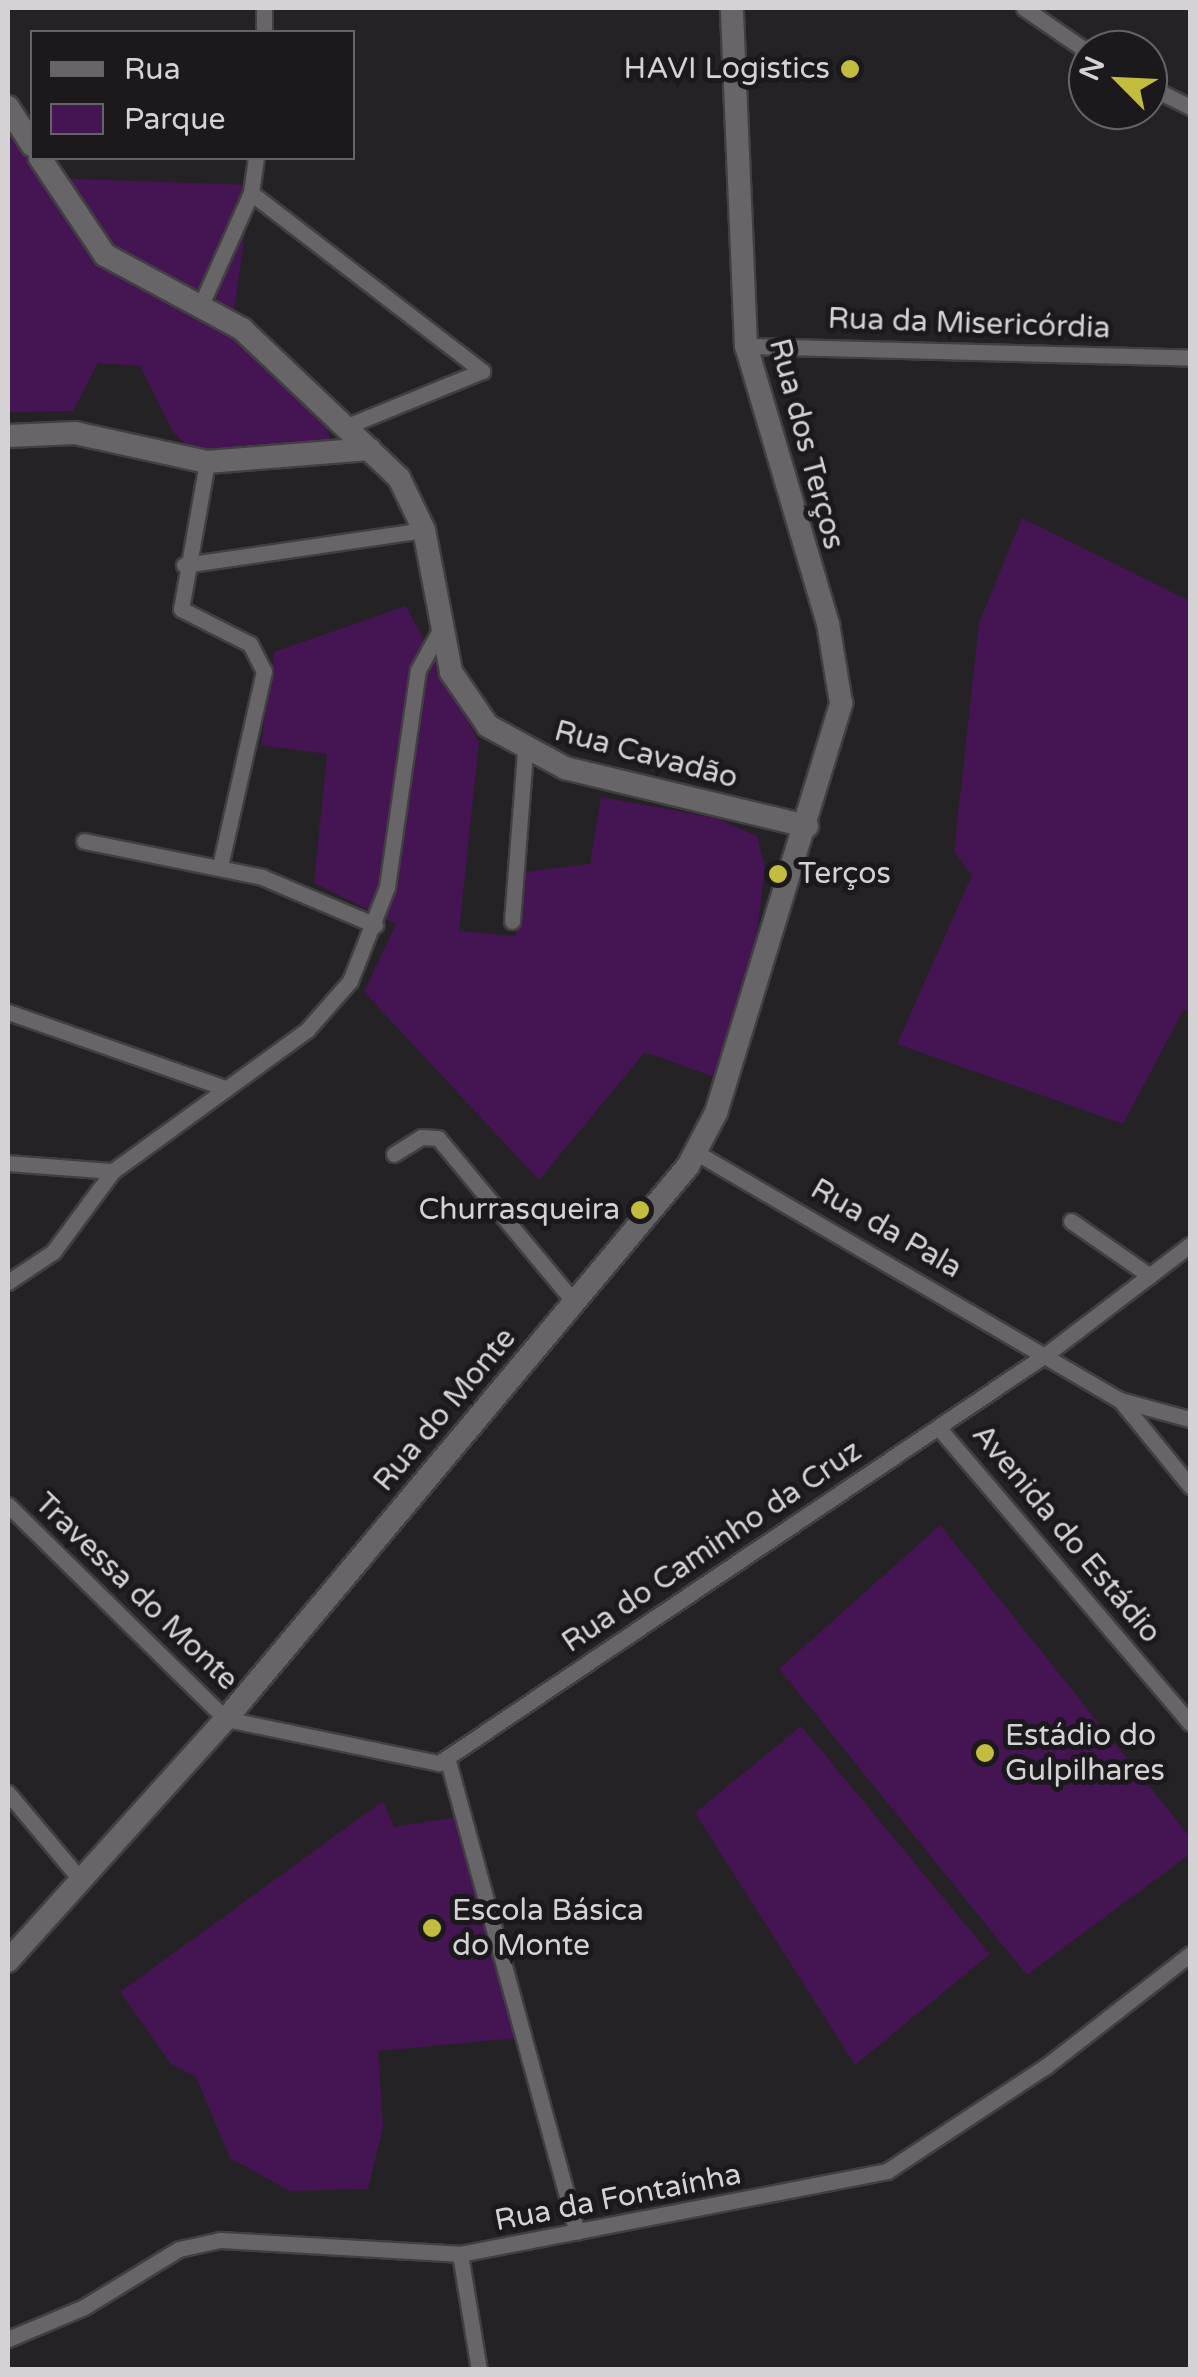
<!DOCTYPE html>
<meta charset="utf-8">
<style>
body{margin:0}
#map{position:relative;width:1198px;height:2377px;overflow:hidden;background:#252225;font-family:"Varela Round",sans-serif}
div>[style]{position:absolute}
.green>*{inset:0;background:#451453}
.roads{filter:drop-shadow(2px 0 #413f41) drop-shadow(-2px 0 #413f41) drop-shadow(0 2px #413f41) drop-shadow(0 -2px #413f41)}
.street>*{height:15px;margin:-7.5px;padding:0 7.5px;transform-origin:7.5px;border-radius:7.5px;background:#686569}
.secondary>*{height:22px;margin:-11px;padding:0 11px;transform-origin:11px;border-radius:11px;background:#686569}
.dots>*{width:28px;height:28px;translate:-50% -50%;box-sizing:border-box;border:5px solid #1b191c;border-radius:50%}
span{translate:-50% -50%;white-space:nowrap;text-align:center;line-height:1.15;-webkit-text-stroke:10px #1b191c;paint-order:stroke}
.poi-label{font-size:30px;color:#d4d2d4}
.right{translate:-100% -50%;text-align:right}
.left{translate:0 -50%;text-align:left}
.street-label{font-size:30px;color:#d4d2d4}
.frame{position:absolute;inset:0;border:10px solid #d4d2d4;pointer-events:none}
.legend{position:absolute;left:30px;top:30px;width:325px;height:130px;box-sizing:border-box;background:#1b191c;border:2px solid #656366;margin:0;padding:12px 18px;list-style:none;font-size:30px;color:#d4d2d4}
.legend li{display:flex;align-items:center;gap:20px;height:50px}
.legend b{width:50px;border:2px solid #656366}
.north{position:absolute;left:1068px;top:30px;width:100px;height:100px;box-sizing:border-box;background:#1b191c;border:2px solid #656366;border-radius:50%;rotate:294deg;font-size:28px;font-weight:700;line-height:40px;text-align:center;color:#d4d2d4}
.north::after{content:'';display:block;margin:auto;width:35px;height:45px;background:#c2bd3f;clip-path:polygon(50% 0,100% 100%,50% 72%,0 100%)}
</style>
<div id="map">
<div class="green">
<i style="clip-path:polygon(8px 104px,46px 178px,252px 185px,233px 316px,324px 416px,331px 443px,324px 463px,289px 470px,199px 457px,173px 432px,140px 366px,98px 363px,73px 411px,8px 412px)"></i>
<i style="clip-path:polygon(1022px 518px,1190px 601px,1190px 1012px,1184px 1009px,1123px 1124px,897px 1044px,972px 875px,954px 852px,979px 623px)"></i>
<i style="clip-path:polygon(406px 606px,479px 742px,459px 931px,516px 936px,523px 872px,590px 864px,601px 797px,716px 818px,757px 836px,765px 867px,755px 950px,717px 1078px,645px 1052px,539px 1180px,364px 992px,396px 924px,314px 883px,327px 754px,261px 745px,274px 652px)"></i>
<i style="clip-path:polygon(940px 1525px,1190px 1837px,1190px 1854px,1027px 1975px,779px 1669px)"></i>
<i style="clip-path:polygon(801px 1726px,990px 1954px,855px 2065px,695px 1813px)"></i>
<i style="clip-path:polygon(383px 1801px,394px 1827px,457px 1817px,519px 2038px,378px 2051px,383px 2127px,368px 2189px,290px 2191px,230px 2158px,196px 2077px,171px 2064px,120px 1992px)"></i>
</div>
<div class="roads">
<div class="street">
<i style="left:264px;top:8px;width:24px;rotate:90deg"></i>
<i style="left:1024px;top:8px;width:78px;rotate:34.5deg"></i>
<i style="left:1148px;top:86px;width:47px;rotate:26.6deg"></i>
<i style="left:251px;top:193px;width:292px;rotate:37.6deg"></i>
<i style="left:482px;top:371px;width:148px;rotate:157.8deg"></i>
<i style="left:200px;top:307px;width:125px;rotate:-65.9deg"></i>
<i style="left:251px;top:193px;width:35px;rotate:-82deg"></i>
<i style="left:746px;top:346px;width:444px;rotate:1.5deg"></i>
<i style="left:207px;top:462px;width:149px;rotate:100deg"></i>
<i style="left:181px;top:609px;width:77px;rotate:26.9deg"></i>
<i style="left:250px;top:644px;width:30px;rotate:63deg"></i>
<i style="left:264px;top:671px;width:200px;rotate:102.7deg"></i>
<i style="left:184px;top:565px;width:243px;rotate:-8.3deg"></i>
<i style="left:84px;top:841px;width:182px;rotate:11.4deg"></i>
<i style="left:262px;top:877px;width:123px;rotate:23deg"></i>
<i style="left:512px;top:921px;width:169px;rotate:-85.6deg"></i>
<i style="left:8px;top:1012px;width:230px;rotate:19.3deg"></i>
<i style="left:697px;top:1153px;width:490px;rotate:30.3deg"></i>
<i style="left:1120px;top:1400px;width:73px;rotate:15.2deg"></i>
<i style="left:394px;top:1154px;width:32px;rotate:-32deg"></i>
<i style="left:421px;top:1137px;width:17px;rotate:3deg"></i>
<i style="left:438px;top:1138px;width:213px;rotate:50.3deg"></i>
<i style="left:8px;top:1163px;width:105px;rotate:4.4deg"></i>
<i style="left:1071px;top:1221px;width:96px;rotate:34.8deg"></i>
<i style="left:8px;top:1282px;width:54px;rotate:-33.7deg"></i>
<i style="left:53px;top:1252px;width:101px;rotate:-53.5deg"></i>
<i style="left:113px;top:1171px;width:240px;rotate:-36deg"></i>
<i style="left:307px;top:1030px;width:65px;rotate:-48.7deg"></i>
<i style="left:350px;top:981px;width:101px;rotate:-68.5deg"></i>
<i style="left:387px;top:887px;width:219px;rotate:-81.9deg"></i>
<i style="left:418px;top:670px;width:43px;rotate:-61.1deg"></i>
<i style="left:1120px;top:1400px;width:111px;rotate:50.9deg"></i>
<i style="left:938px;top:1427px;width:389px;rotate:49.6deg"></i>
<i style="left:8px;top:1505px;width:305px;rotate:44.5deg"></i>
<i style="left:226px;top:1719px;width:217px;rotate:11.7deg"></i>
<i style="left:439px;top:1763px;width:734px;rotate:-33.95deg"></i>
<i style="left:1048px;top:1353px;width:178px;rotate:-37.3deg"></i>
<i style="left:448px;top:1761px;width:488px;rotate:74.7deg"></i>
<i style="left:8px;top:1793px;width:112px;rotate:50.1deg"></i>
<i style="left:460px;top:2254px;width:118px;rotate:80.7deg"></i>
<i style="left:8px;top:2339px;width:82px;rotate:-22.8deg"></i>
<i style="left:84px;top:2307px;width:111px;rotate:-31.4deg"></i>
<i style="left:179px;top:2249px;width:42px;rotate:-12.4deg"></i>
<i style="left:220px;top:2240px;width:240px;rotate:3.3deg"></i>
<i style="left:460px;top:2254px;width:435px;rotate:-11deg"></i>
<i style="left:887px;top:2171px;width:189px;rotate:-33.4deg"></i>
<i style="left:1045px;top:2067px;width:184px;rotate:-37.9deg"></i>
</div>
<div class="secondary">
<i style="left:8px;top:107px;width:45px;rotate:57.7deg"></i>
<i style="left:40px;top:158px;width:117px;rotate:56.2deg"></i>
<i style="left:105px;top:255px;width:156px;rotate:28.4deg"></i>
<i style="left:242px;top:329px;width:216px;rotate:43.5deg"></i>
<i style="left:399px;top:478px;width:58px;rotate:64.3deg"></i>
<i style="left:424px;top:530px;width:145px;rotate:79.2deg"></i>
<i style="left:451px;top:672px;width:65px;rotate:55.6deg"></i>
<i style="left:488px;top:726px;width:88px;rotate:28.6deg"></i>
<i style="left:565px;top:768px;width:249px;rotate:13.5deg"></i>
<i style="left:8px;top:436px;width:67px;rotate:-2.6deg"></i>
<i style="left:75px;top:433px;width:135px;rotate:12.4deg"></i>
<i style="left:207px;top:462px;width:163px;rotate:-4.6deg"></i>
<i style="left:8px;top:1961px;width:326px;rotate:-48deg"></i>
<i style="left:226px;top:1719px;width:721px;rotate:-50.12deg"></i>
<i style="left:688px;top:1166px;width:60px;rotate:-62.2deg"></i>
<i style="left:716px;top:1113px;width:429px;rotate:-73deg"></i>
<i style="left:841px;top:703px;width:80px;rotate:-99.3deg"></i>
<i style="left:828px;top:624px;width:290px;rotate:-106.4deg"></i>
<i style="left:746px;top:346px;width:338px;rotate:-92.4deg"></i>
</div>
</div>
<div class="dots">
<i style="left:850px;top:69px;background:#c2bd3f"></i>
<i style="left:778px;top:874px;background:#c2bd3f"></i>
<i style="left:640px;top:1210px;background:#c2bd3f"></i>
<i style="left:985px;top:1753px;background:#c2bd3f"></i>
<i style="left:432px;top:1928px;background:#c2bd3f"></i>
</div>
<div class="poi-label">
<span class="right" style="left:830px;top:69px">HAVI Logistics</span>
<span class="left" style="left:798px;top:874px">Terços</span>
<span class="right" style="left:620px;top:1210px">Churrasqueira</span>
<span class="left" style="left:1005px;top:1753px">Estádio do<br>Gulpilhares</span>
<span class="left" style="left:452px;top:1928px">Escola Básica<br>do Monte</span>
</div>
<div class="street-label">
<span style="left:969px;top:324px;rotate:2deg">Rua da Misericórdia</span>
<span style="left:806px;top:444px;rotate:75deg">Rua dos Terços</span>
<span style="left:646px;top:755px;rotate:15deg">Rua Cavadão</span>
<span style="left:886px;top:1229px;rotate:30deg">Rua da Pala</span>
<span style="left:445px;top:1410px;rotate:-50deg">Rua do Monte</span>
<span style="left:1066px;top:1534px;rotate:50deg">Avenida do Estádio</span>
<span style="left:712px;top:1547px;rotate:-34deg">Rua do Caminho da Cruz</span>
<span style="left:136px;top:1592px;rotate:44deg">Travessa do Monte</span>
<span style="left:618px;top:2198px;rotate:-11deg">Rua da Fontaínha</span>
</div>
<div class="frame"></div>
<ul class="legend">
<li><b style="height:12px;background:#686569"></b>Rua</li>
<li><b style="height:28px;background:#451453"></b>Parque</li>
</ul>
<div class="north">N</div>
</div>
